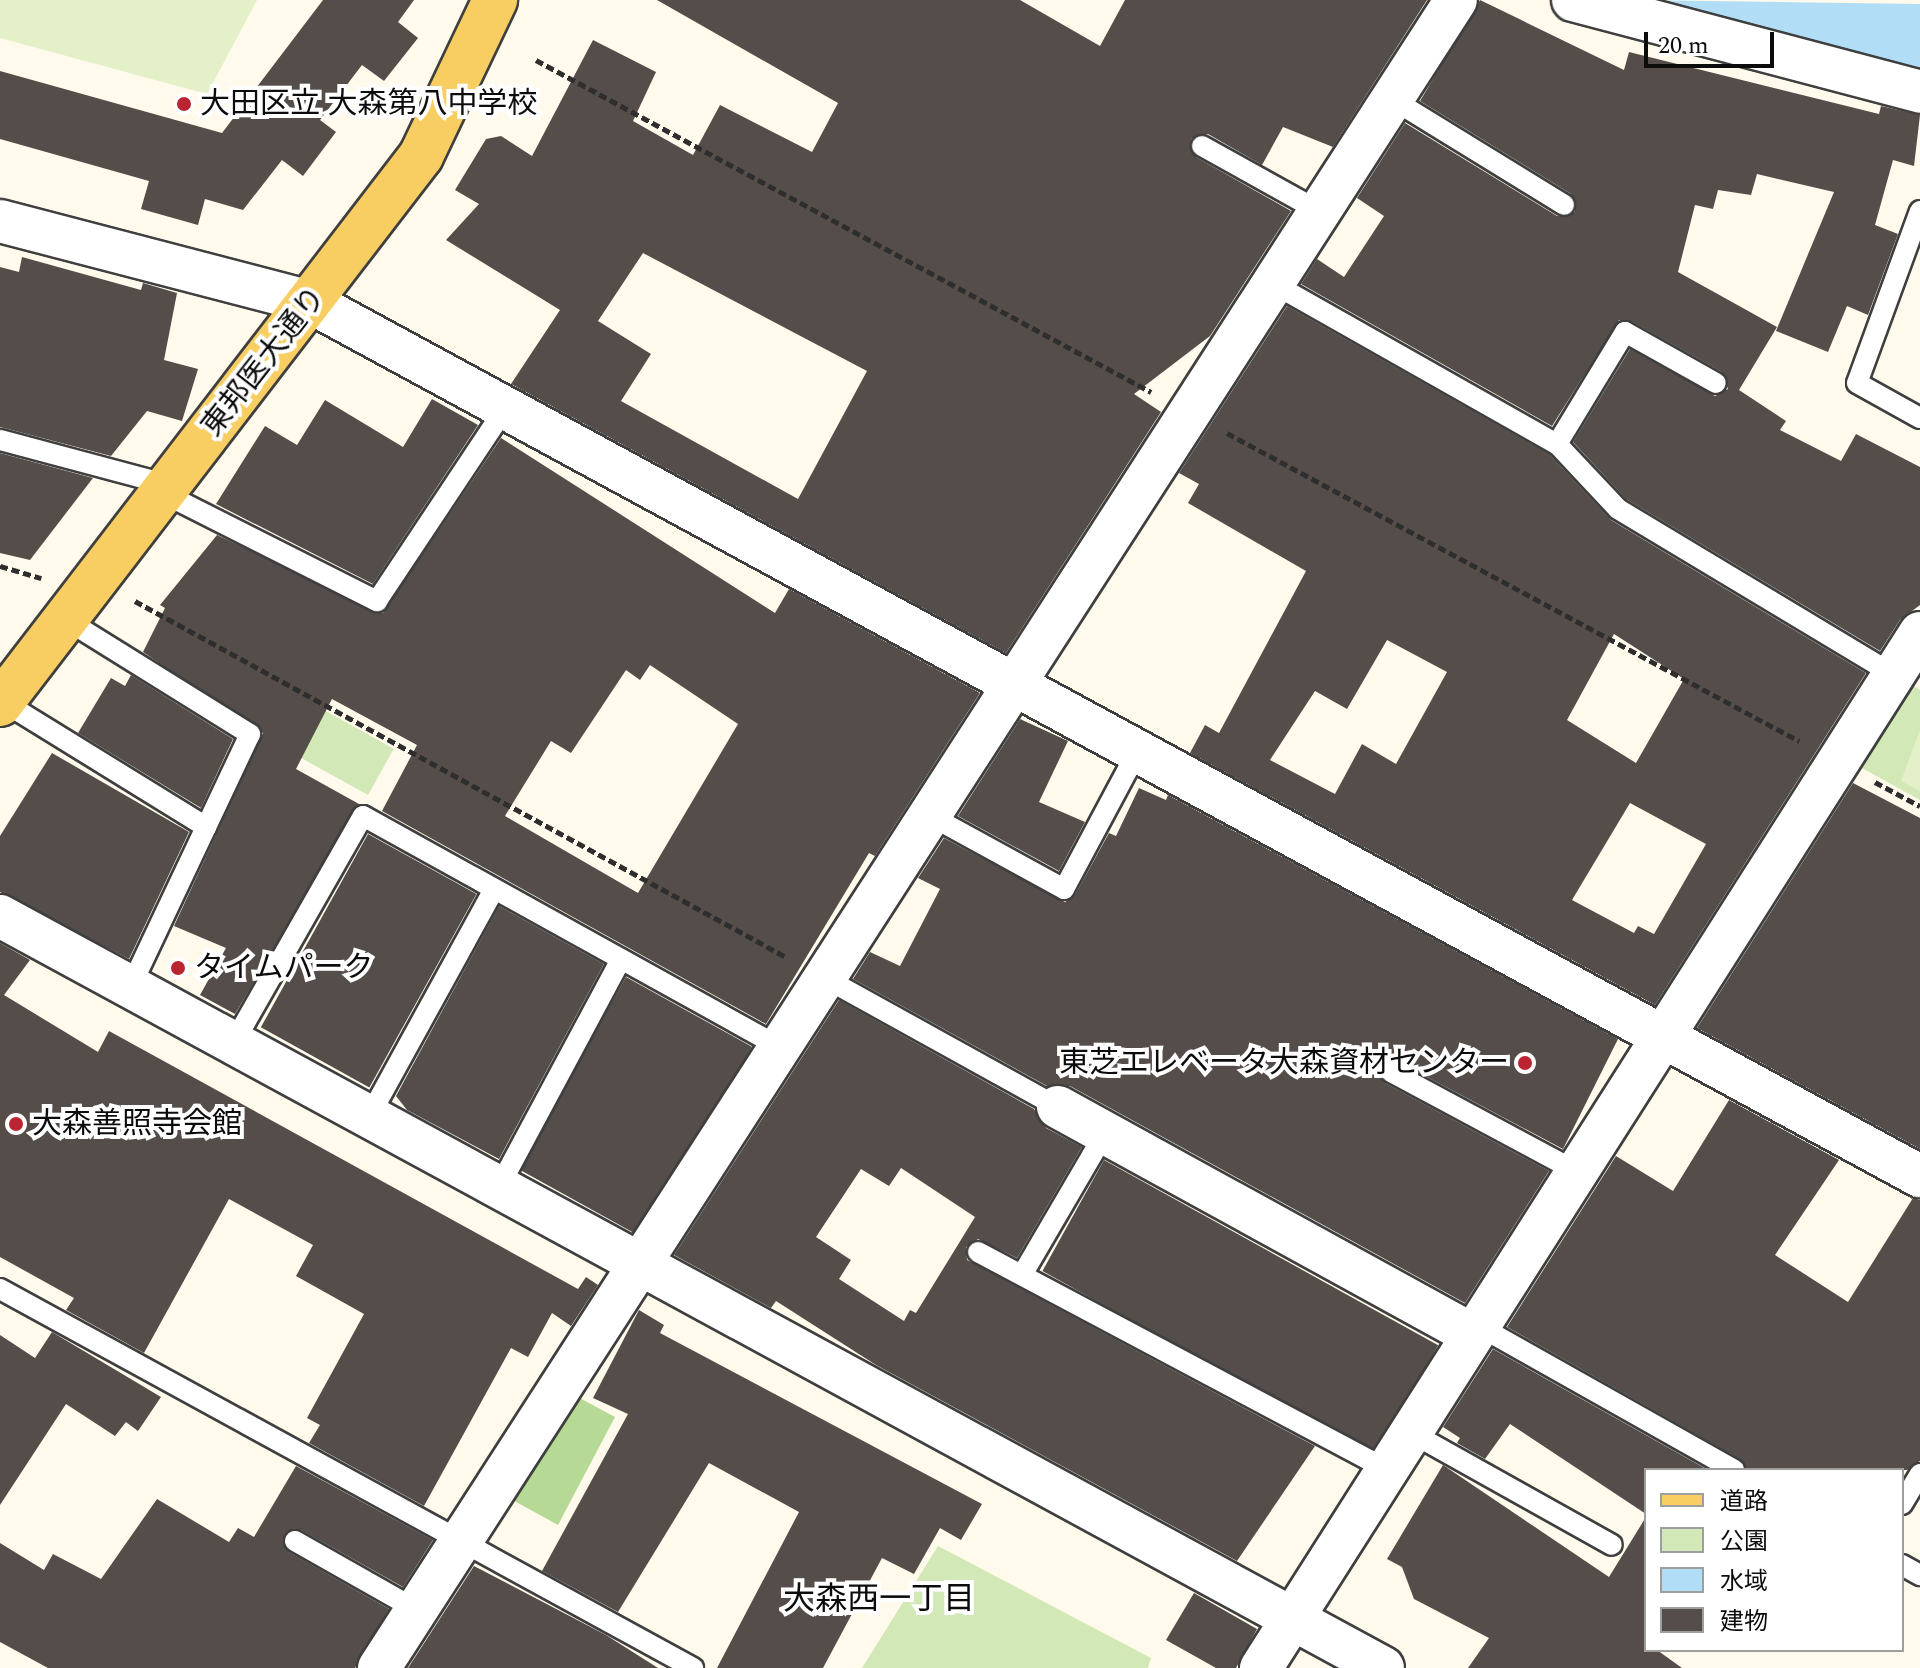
<!DOCTYPE html>
<meta charset="utf-8">
<style>
body{margin:0}
#map{position:relative;width:1920px;height:1668px;overflow:hidden;background:#fffaeb;font-family:Spectral,"Noto Sans JP",serif}
div>[style]{position:absolute}
.green>*{inset:0;background:#d2e8b6;transform-origin:0 0}
.forest>*{inset:0;background:#b6d995}
.pitch>*{inset:0;background:#e3f0c8}
.water>*{inset:0;background:#b1def6}
.building>*{inset:0;background:#554d49;transform-origin:0 0}
.path>*{height:5px;margin-top:-2.5px;transform-origin:0;background:repeating-linear-gradient(90deg,#2e2e2e 0 8px,transparent 0 12px)}
.roads{filter:drop-shadow(2px 0 #3f3f3f) drop-shadow(-2px 0 #3f3f3f) drop-shadow(0 2px #3f3f3f) drop-shadow(0 -2px #3f3f3f)}
.lane>*{height:20px;margin:-10px;padding:0 10px;transform-origin:10px;border-radius:10px;background:#fff}
.street>*{height:42px;margin:-21px;padding:0 21px;transform-origin:21px;border-radius:21px;background:#fff}
.primary>*{height:44px;margin:-22px;padding:0 22px;transform-origin:22px;border-radius:22px;background:#f8ce62}
.dots>*{width:22px;height:22px;translate:-50% -50%;box-sizing:border-box;border:4px solid #fff;border-radius:50%}
span{translate:-50% -50%;white-space:nowrap;text-align:center;line-height:1.15;-webkit-text-stroke:8px #fff;paint-order:stroke}
.poi-label{font-size:30px;color:#0c0c0c}
.left{translate:0 -50%;text-align:left}
.right{translate:-100% -50%;text-align:right}
.street-label{font-size:30px;color:#0c0c0c}
.neighbourhood-label{font-size:32px;color:#0c0c0c}
.legend{position:absolute;left:1644px;top:1468px;width:260px;height:184px;box-sizing:border-box;background:#fff;border:2px solid #9e9e9e;margin:0;padding:10px 14px;list-style:none;font-size:24px;color:#0c0c0c}
.legend li{display:flex;align-items:center;gap:16px;height:40px}
.legend b{width:40px;border:2px solid #9e9e9e}
.scale{position:absolute;left:1644px;top:32px;width:130px;height:36px;box-sizing:border-box;border:4px solid #0c0c0c;border-top:0;padding-left:10px;font-size:24px;line-height:28px;white-space:nowrap;color:#0c0c0c;-webkit-text-stroke:6px #fff;paint-order:stroke}
</style>
<div id="map">
<div class="green">
<i style="clip-path:polygon(1912px 685px,1920px 690px,1920px 800px,1860px 767px)"></i>
<i style="left:322px;top:709px;width:82px;height:53px;rotate:29deg"></i>
<i style="clip-path:polygon(938px 1546px,1151px 1658px,1148px 1668px,862px 1668px)"></i>
</div>
<div class="forest">
<i style="clip-path:polygon(576px 1396px,615px 1417px,558px 1525px,509px 1498px)"></i>
</div>
<div class="pitch">
<i style="clip-path:polygon(0 0,257px 0,207px 94px,0 38px)"></i>
<i style="clip-path:polygon(1920px 730px,1920px 791px,1901px 781px)"></i>
</div>
<div class="water">
<i style="clip-path:polygon(1637px 0,1920px 4px,1920px 75px)"></i>
</div>
<div class="building">
<i style="clip-path:polygon(323px 0,414px 0,398px 22px,418px 38px,384px 81px,362px 65px,320px 120px,336px 132px,303px 176px,282px 160px,243px 210px,205px 199px,198px 225px,141px 209px,149px 181px,0 139px,0 71px,222px 133px)"></i>
<i style="clip-path:polygon(evenodd,657px 0,1020px 0,1100px 46px,1125px 0,1427px 0,1333px 147px,1283px 127px,1262px 165px,1208px 134px,1191px 139px,1196px 157px,1291px 211px,1210px 336px,1134px 394px,1161px 412px,1006px 653px,511px 384px,560px 310px,446px 240px,479px 204px,455px 190px,486px 139px,501px 136px,532px 156px,593px 40px,656px 72px,633px 121px,693px 155px,720px 105px,812px 152px,838px 103px,657px 0,643px 253px,867px 371px,798px 499px,621px 401px,651px 354px,598px 321px,643px 253px)"></i>
<i style="clip-path:polygon(1480px 0,1624px 70px,1629px 52px,1879px 114px,1881px 106px,1920px 115px,1914px 166px,1893px 160px,1875px 225px,1898px 234px,1868px 315px,1847px 306px,1828px 352px,1776px 331px,1834px 192px,1757px 174px,1751px 195px,1718px 190px,1713px 209px,1695px 205px,1678px 272px,1777px 327px,1739px 390px,1786px 421px,1780px 430px,1841px 461px,1856px 434px,1920px 467px,1920px 605px,1900px 620px,1880px 651px,1626px 499px,1573px 442px,1630px 349px,1715px 396px,1728px 389px,1722px 372px,1631px 321px,1619px 320px,1552px 426px,1301px 284px,1317px 259px,1344px 277px,1384px 216px,1357px 198px,1405px 123px,1557px 216px,1575px 212px,1571px 194px,1420px 101px)"></i>
<i style="clip-path:polygon(22px 257px,141px 290px,143px 283px,177px 293px,164px 360px,198px 369px,182px 421px,147px 411px,111px 456px,0 427px,0 267px,19px 272px)"></i>
<i style="clip-path:polygon(evenodd,1287px 306px,1549px 454px,1611px 520px,1866px 673px,1655px 1005px,1190px 753px,1205px 725px,1219px 733px,1306px 571px,1188px 503px,1199px 484px,1179px 473px,1287px 306px,1614px 634px,1684px 679px,1636px 763px,1567px 720px,1614px 634px,1287px 306px,1387px 640px,1447px 672px,1396px 764px,1362px 744px,1335px 794px,1270px 760px,1315px 691px,1347px 709px,1387px 640px,1287px 306px,1630px 803px,1706px 844px,1654px 934px,1638px 926px,1634px 933px,1572px 900px,1630px 803px)"></i>
<i style="clip-path:polygon(432px 399px,478px 425px,373px 584px,216px 504px,265px 426px,297px 445px,325px 400px,403px 447px)"></i>
<i style="clip-path:polygon(evenodd,501px 438px,775px 613px,789px 589px,980px 693px,875px 856px,869px 853px,766px 1024px,382px 811px,417px 745px,332px 699px,296px 769px,359px 804px,235px 1014px,200px 995px,226px 948px,174px 926px,263px 733px,143px 652px,165px 608px,160px 605px,217px 535px,383px 613px,501px 438px,650px 665px,738px 724px,638px 893px,505px 816px,551px 741px,571px 753px,626px 670px,640px 680px,650px 665px)"></i>
<i style="clip-path:polygon(0 453px,93px 478px,30px 560px,0 553px)"></i>
<i style="clip-path:polygon(131px 675px,233px 739px,201px 808px,78px 733px,111px 678px,125px 686px)"></i>
<i style="clip-path:polygon(1020px 719px,1068px 741px,1039px 802px,1085px 822px,1059px 871px,958px 816px)"></i>
<i style="clip-path:polygon(52px 753px,189px 832px,129px 959px,0 892px,0 836px)"></i>
<i style="clip-path:polygon(1853px 783px,1920px 818px,1920px 1149px,1697px 1028px)"></i>
<i style="clip-path:polygon(1139px 788px,1166px 800px,1168px 795px,1618px 1039px,1563px 1149px,1397px 1061px,1380px 1065px,1385px 1083px,1549px 1171px,1465px 1303px,1070px 1086px,1047px 1086px,853px 979px,870px 952px,900px 966px,940px 889px,918px 878px,944px 838px,1065px 902px,1075px 895px,1109px 833px,1116px 836px)"></i>
<i style="left:368px;top:834px;width:124px;height:221px;rotate:29deg"></i>
<i style="clip-path:polygon(499px 906px,604px 964px,499px 1159px,407px 1110px,396px 1096px)"></i>
<i style="clip-path:polygon(0 943px,30px 960px,4px 995px,98px 1052px,109px 1031px,578px 1289px,586px 1277px,598px 1285px,571px 1326px,552px 1313px,528px 1357px,511px 1348px,424px 1506px,309px 1443px,320px 1425px,307px 1418px,364px 1314px,296px 1276px,313px 1245px,229px 1199px,144px 1353px,66px 1310px,74px 1298px,0 1257px)"></i>
<i style="left:626px;top:977px;width:144px;height:220px;rotate:29deg"></i>
<i style="clip-path:polygon(evenodd,839px 1000px,1034px 1109px,1046px 1128px,1082px 1147px,1017px 1258px,978px 1239px,966px 1247px,967px 1260px,1315px 1446px,1237px 1561px,876px 1365px,776px 1301px,771px 1308px,674px 1255px,839px 1000px,901px 1168px,975px 1217px,916px 1313px,910px 1310px,904px 1321px,839px 1279px,851px 1260px,816px 1237px,861px 1169px,889px 1186px,901px 1168px)"></i>
<i style="clip-path:polygon(1729px 1100px,1839px 1160px,1775px 1255px,1848px 1302px,1913px 1198px,1920px 1200px,1920px 1461px,1907px 1470px,1747px 1470px,1740px 1459px,1507px 1327px,1616px 1156px,1673px 1191px)"></i>
<i style="left:1104px;top:1160px;width:382px;height:127px;rotate:29deg"></i>
<i style="clip-path:polygon(639px 1310px,664px 1325px,660px 1333px,982px 1504px,961px 1540px,940px 1528px,914px 1574px,882px 1558px,823px 1668px,717px 1668px,799px 1512px,709px 1463px,618px 1612px,542px 1571px,628px 1414px,593px 1398px)"></i>
<i style="clip-path:polygon(52px 1332px,161px 1397px,138px 1431px,126px 1422px,115px 1436px,66px 1404px,0 1505px,0 1335px,35px 1358px)"></i>
<i style="clip-path:polygon(1493px 1349px,1708px 1470px,1646px 1470px,1646px 1514px,1510px 1424px,1485px 1459px,1457px 1443px,1460px 1438px,1443px 1427px)"></i>
<i style="clip-path:polygon(1443px 1465px,1609px 1577px,1646px 1517px,1646px 1650px,1657px 1650px,1682px 1668px,1468px 1668px,1489px 1638px,1414px 1599px,1402px 1567px,1387px 1559px)"></i>
<i style="clip-path:polygon(296px 1466px,433px 1540px,403px 1587px,301px 1530px,284px 1534px,289px 1552px,389px 1609px,355px 1668px,48px 1668px,0 1642px,0 1543px,44px 1570px,53px 1554px,101px 1579px,157px 1499px,229px 1542px,238px 1528px,254px 1537px)"></i>
<i style="clip-path:polygon(474px 1566px,606px 1635px,658px 1668px,408px 1668px)"></i>
<i style="clip-path:polygon(1194px 1593px,1257px 1629px,1236px 1668px,1216px 1668px,1166px 1640px)"></i>
</div>
<div class="path">
<i style="left:536px;top:60px;width:699px;rotate:28.36deg"></i>
<i style="left:1227px;top:433px;width:650px;rotate:28.3deg"></i>
<i style="left:0;top:566px;width:43px;rotate:16.3deg"></i>
<i style="left:135px;top:601px;width:742px;rotate:28.67deg"></i>
<i style="left:1875px;top:782px;width:51px;rotate:28.1deg"></i>
</div>
<div class="roads">
<div class="lane">
<i style="left:1392px;top:99px;width:202px;rotate:31.6deg"></i>
<i style="left:1202px;top:146px;width:134px;rotate:29.1deg"></i>
<i style="left:1920px;top:211px;width:183px;rotate:110.1deg"></i>
<i style="left:1857px;top:383px;width:72px;rotate:29.1deg"></i>
<i style="left:1272px;top:283px;width:327px;rotate:29.5deg"></i>
<i style="left:1557px;top:444px;width:89px;rotate:46.8deg"></i>
<i style="left:1618px;top:509px;width:321px;rotate:31deg"></i>
<i style="left:0;top:440px;width:175px;rotate:14.9deg"></i>
<i style="left:1557px;top:444px;width:131px;rotate:-58.7deg"></i>
<i style="left:1625px;top:332px;width:104px;rotate:29.3deg"></i>
<i style="left:163px;top:493px;width:240px;rotate:26.8deg"></i>
<i style="left:377px;top:601px;width:232px;rotate:-56.4deg"></i>
<i style="left:65px;top:619px;width:218px;rotate:31.9deg"></i>
<i style="left:250px;top:734px;width:279px;rotate:115.3deg"></i>
<i style="left:2px;top:701px;width:240px;rotate:31.7deg"></i>
<i style="left:929px;top:815px;width:154px;rotate:28.7deg"></i>
<i style="left:1064px;top:889px;width:155px;rotate:-61.9deg"></i>
<i style="left:825px;top:978px;width:266px;rotate:29deg"></i>
<i style="left:234px;top:1042px;width:260px;rotate:-60.3deg"></i>
<i style="left:363px;top:816px;width:477px;rotate:29deg"></i>
<i style="left:1391px;top:1072px;width:208px;rotate:28.2deg"></i>
<i style="left:370px;top:1115px;width:258px;rotate:-61.2deg"></i>
<i style="left:500px;top:1185px;width:256px;rotate:-61.8deg"></i>
<i style="left:978px;top:1252px;width:462px;rotate:28deg"></i>
<i style="left:1022px;top:1275px;width:164px;rotate:-59.7deg"></i>
<i style="left:0;top:1289px;width:790px;rotate:28.67deg"></i>
<i style="left:1477px;top:1325px;width:295px;rotate:29.4deg"></i>
<i style="left:1410px;top:1432px;width:231px;rotate:29.2deg"></i>
<i style="left:1902px;top:1504px;width:35px;rotate:-59deg"></i>
<i style="left:295px;top:1541px;width:140px;rotate:29.5deg"></i>
<i style="left:1902px;top:1565px;width:21px;rotate:29deg"></i>
</div>
<div class="street">
<i style="left:1573px;top:0;width:359px;rotate:14.8deg"></i>
<i style="left:0;top:221px;width:320px;rotate:14.6deg"></i>
<i style="left:310px;top:302px;width:1832px;rotate:28.5deg"></i>
<i style="left:0;top:916px;width:1574px;rotate:28.53deg"></i>
<i style="left:1058px;top:1107px;width:471px;rotate:28.8deg"></i>
<i style="left:379px;top:1668px;width:1985px;rotate:-57.15deg"></i>
<i style="left:1261px;top:1668px;width:1227px;rotate:-57.51deg"></i>
</div>
<div class="primary">
<i style="left:0;top:704px;width:691px;rotate:-52.47deg"></i>
<i style="left:421px;top:156px;width:173px;rotate:-64.6deg"></i>
</div>
</div>
<div class="dots">
<i style="left:184px;top:104px;background:#bb2532"></i>
<i style="left:178px;top:968px;background:#bb2532"></i>
<i style="left:1525px;top:1063px;background:#bb2532"></i>
<i style="left:16px;top:1124px;background:#bb2532"></i>
</div>
<div class="poi-label">
<span class="left" style="left:200px;top:104px">大田区立 大森第八中学校</span>
<span class="left" style="left:194px;top:968px">タイムパーク</span>
<span class="right" style="left:1509px;top:1063px">東芝エレベータ大森資材センター</span>
<span class="left" style="left:32px;top:1124px">大森善照寺会館</span>
</div>
<div class="street-label">
<span style="left:264px;top:362px;rotate:-52deg">東邦医大通り</span>
</div>
<div class="neighbourhood-label">
<span style="left:879px;top:1600px">大森西一丁目</span>
</div>
<ul class="legend">
<li><b style="height:10px;background:#f8ce62"></b>道路</li>
<li><b style="height:22px;background:#d2e8b6"></b>公園</li>
<li><b style="height:22px;background:#b1def6"></b>水域</li>
<li><b style="height:22px;background:#554d49"></b>建物</li>
</ul>
<div class="scale">20 m</div>
</div>
